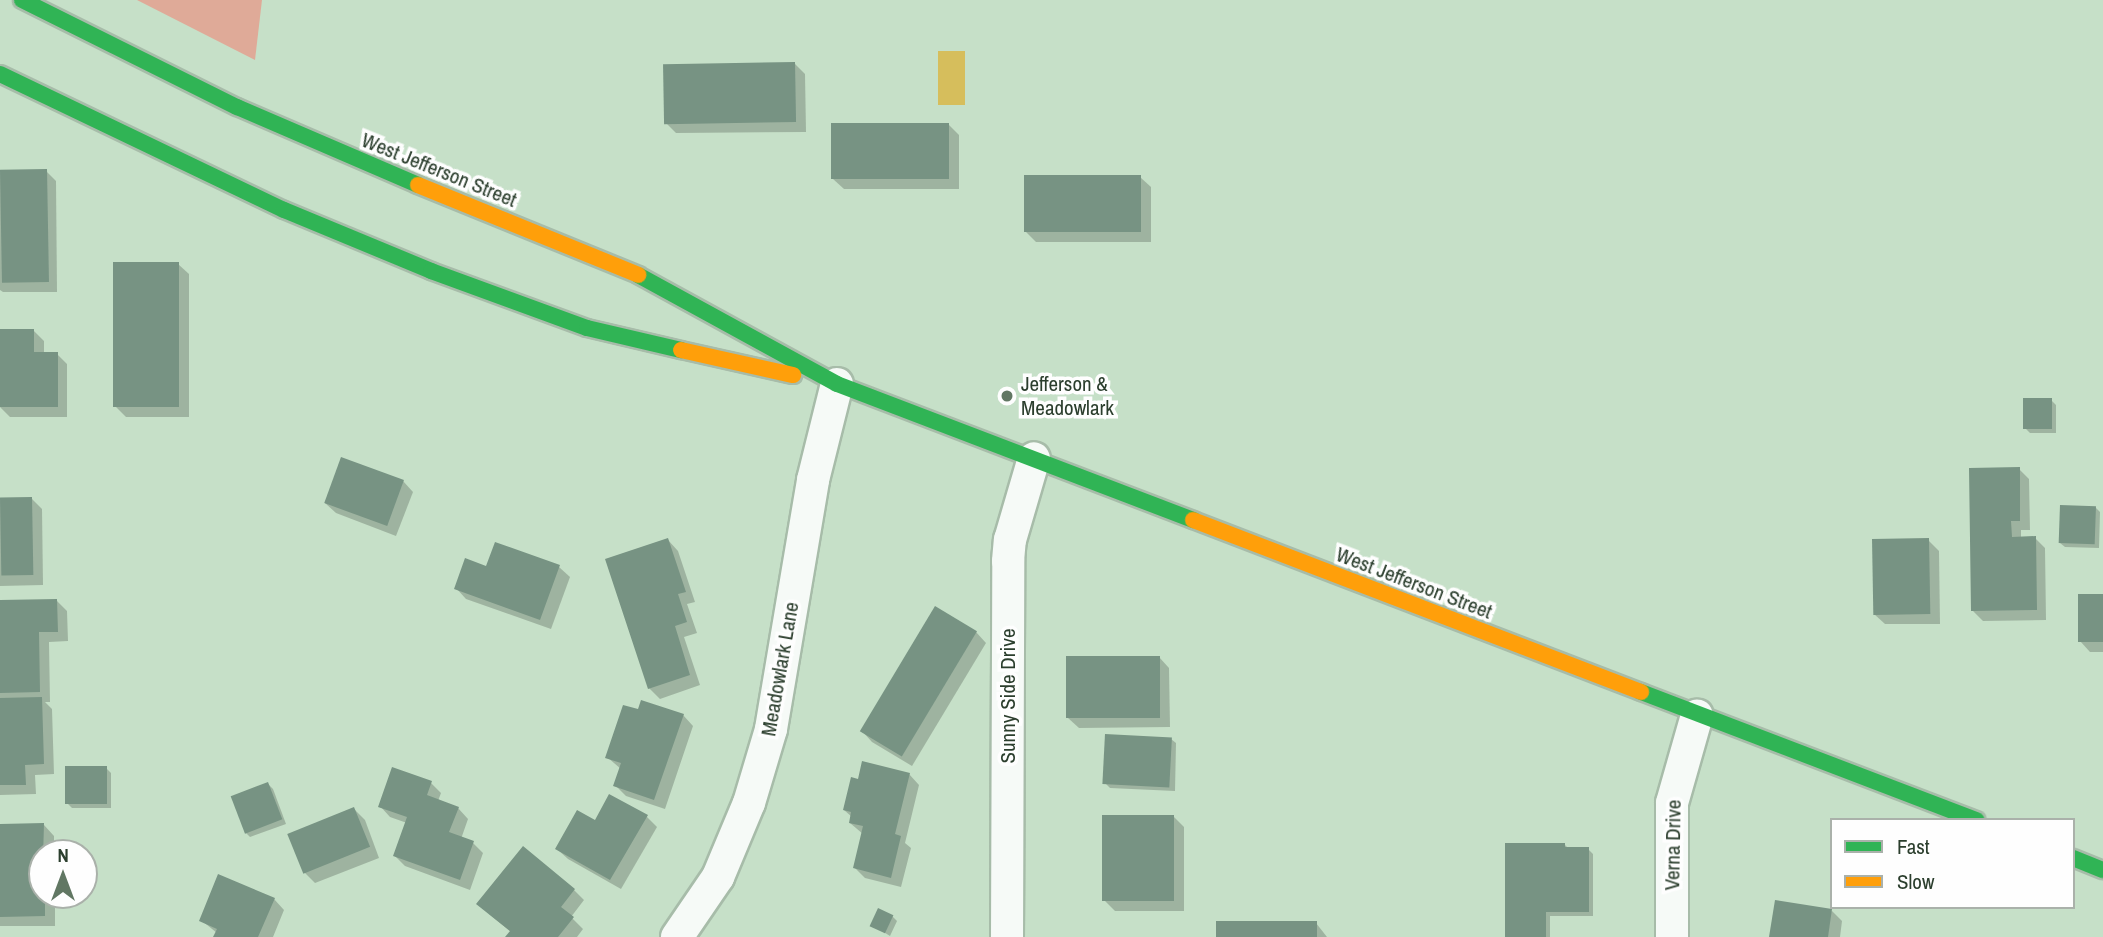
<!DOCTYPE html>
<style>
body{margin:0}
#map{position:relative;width:2103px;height:937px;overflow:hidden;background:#c6e0c8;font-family:"Archivo Narrow",sans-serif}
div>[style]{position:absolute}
.forest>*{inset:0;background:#dfaa98}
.water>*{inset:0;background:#d6be5c;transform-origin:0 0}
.shadow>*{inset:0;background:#0003}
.building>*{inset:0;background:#779383;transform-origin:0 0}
.roads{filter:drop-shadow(2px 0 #a7bca9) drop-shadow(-2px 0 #a7bca9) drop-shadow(0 2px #a7bca9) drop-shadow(0 -2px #a7bca9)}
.street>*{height:32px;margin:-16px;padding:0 16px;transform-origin:16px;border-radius:16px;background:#f6faf7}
.fast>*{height:16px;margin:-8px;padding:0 8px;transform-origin:8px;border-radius:8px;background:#30b455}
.slow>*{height:16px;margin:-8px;padding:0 8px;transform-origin:8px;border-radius:8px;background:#ff9f0a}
.dots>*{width:19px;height:19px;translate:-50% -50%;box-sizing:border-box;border:4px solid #fefefe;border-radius:50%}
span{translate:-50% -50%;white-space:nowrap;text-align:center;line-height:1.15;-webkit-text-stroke:7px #fefefe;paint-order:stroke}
.street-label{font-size:21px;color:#2b3e2d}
.poi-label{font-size:21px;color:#2b3e2d}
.left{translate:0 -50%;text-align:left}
.legend{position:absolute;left:1830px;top:818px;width:245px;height:91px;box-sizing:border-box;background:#fefefe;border:2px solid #aab1aa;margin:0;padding:9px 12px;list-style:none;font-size:21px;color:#2b3e2d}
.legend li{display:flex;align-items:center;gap:14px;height:35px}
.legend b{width:35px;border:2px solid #aab1aa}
.north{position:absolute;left:28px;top:839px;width:70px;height:70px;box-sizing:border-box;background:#fefefe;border:2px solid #aab1aa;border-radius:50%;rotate:0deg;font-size:19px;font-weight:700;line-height:28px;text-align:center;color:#2b3e2d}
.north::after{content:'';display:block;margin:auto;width:24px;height:32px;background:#617763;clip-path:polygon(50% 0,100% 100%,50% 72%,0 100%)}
</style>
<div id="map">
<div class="forest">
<i style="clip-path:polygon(137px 0,262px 0,255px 60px)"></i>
</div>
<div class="water">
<i style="left:938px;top:51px;width:27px;height:54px"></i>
</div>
<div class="shadow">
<i style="clip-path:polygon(794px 63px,805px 74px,806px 132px,676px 133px,666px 123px)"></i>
<i style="clip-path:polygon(948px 124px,959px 135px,959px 189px,844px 189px,833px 179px)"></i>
<i style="clip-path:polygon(0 171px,46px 171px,56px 181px,57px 292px,3px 292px,0 290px)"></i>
<i style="clip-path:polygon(1140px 177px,1151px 187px,1151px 242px,1036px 242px,1025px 231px)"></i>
<i style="clip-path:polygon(178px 264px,189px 274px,189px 417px,126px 417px,115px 406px)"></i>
<i style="clip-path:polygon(0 330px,33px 330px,44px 341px,44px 354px,57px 354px,67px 364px,67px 417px,10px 417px,0 407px)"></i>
<i style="clip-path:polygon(2051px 400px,2056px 405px,2056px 433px,2030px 433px,2025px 428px)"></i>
<i style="clip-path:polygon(2019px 469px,2029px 479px,2030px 530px,2021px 530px,2021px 538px,2035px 538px,2045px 548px,2046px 620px,1983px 621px,1973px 611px)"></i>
<i style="clip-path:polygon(403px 481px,413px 492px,396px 536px,336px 513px,325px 503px)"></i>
<i style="clip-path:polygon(0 499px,32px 499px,42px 509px,43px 585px,0 586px)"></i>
<i style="clip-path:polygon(2095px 507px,2100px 512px,2099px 548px,2065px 547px,2060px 543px)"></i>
<i style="clip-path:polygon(668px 540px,678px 551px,695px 602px,687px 604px,697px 633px,684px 637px,700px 685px,660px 699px,649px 688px)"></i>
<i style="clip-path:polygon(1928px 540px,1939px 551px,1940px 624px,1885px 624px,1874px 614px)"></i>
<i style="clip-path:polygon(559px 567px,570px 577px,551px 629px,466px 599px,456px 588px,487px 568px)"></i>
<i style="clip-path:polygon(2103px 596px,2103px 652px,2090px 652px,2080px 641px)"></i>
<i style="clip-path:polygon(57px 601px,67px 611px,68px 641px,49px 642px,50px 702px,45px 702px,52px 709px,54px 774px,35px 775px,36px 794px,0 795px,0 602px)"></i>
<i style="clip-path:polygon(976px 632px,986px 643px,912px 766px,872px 742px,862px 731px)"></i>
<i style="clip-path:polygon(1159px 657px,1169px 668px,1170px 727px,1079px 728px,1068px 718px)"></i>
<i style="clip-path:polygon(639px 712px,683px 715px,693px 726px,665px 809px,626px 796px,615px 785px,621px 769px,607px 757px)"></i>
<i style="clip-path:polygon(1171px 739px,1176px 743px,1175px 791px,1110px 788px,1105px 783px)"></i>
<i style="clip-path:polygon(106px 768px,111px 773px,111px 808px,72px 808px,67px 803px)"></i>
<i style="clip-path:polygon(909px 774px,919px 785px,905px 843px,911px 848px,901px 887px,865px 878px,855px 868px,863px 834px,850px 823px,852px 817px,844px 810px,859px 781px)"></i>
<i style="clip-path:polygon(431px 783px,441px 793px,438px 801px,458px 808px,468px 819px,461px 839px,473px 843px,483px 853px,470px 890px,405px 866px,395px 856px,407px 823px,390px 817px,380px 806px)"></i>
<i style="clip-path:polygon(268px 784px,273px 789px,286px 824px,250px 837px,245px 832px)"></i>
<i style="clip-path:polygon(354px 809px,365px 820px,379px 858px,315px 883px,304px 872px)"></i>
<i style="clip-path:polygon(1173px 816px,1184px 827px,1184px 911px,1115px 911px,1104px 900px)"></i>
<i style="clip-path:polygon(647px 817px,657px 827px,621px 889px,568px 859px,557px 849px,595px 822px)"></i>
<i style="clip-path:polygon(44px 825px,54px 836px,54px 853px,42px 853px,42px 895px,55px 895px,55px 926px,0 926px,0 826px)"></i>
<i style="clip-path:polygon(1564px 844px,1569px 849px,1588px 849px,1593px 854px,1593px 916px,1550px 916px,1550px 937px,1507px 937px)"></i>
<i style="clip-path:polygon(574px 890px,584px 900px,571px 917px,583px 929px,577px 937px,507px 937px,511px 932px,489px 914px)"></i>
<i style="clip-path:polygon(274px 899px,284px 910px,273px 937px,215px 937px,217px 933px,201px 920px)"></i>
<i style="clip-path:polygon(1832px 911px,1842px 921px,1840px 937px,1771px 937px)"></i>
<i style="clip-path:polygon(892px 916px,897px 921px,890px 936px,872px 925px)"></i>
<i style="clip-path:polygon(1316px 923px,1327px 937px,1218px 937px)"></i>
</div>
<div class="building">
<i style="left:795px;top:62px;width:60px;height:132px;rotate:89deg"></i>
<i style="left:831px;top:123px;width:118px;height:56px"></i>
<i style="left:47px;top:169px;width:113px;height:47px;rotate:89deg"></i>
<i style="left:1024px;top:175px;width:117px;height:57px"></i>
<i style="left:113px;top:262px;width:66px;height:145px"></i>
<i style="clip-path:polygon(0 329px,34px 329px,34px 352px,58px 352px,58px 407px,0 407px)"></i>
<i style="left:2052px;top:398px;width:31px;height:29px;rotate:90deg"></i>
<i style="left:341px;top:457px;width:67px;height:49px;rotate:20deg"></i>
<i style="clip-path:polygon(2020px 467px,2020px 521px,2011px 521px,2012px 537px,2036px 536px,2037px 610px,1971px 611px,1969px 468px)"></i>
<i style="left:32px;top:497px;width:78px;height:32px;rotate:89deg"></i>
<i style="left:2060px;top:505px;width:36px;height:38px;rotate:2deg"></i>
<i style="clip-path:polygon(668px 538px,686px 592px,678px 594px,687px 622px,675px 626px,690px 675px,648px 689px,605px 559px)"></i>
<i style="left:1929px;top:538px;width:76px;height:57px;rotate:89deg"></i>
<i style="clip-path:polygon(495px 542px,560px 565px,540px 620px,454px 589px,465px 558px,486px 566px)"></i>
<i style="left:2078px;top:594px;width:25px;height:48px"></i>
<i style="clip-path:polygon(57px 599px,58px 632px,39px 632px,40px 692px,0 693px,0 600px)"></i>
<i style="left:935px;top:606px;width:49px;height:146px;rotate:31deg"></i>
<i style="left:1066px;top:656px;width:94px;height:62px"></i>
<i style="clip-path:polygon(42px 697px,44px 764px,25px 765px,26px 785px,0 785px,0 698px)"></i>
<i style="clip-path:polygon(641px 700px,684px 714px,654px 800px,613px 786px,621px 763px,605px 758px,623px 705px,638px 709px)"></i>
<i style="left:1105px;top:734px;width:67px;height:50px;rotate:3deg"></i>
<i style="clip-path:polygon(862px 761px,910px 773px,895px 834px,901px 836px,891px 878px,853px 868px,863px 826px,849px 823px,851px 812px,843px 810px,851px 777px,858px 779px)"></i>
<i style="left:65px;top:766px;width:42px;height:38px"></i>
<i style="clip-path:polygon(392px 767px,432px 781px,427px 795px,459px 807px,449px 832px,474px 841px,460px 880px,393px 856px,407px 817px,378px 807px)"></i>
<i style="left:268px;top:782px;width:40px;height:40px;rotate:69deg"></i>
<i style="clip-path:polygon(609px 794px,648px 815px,610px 880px,555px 849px,577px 810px,595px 820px)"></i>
<i style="left:354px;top:807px;width:43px;height:72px;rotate:68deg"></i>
<i style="left:1102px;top:815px;width:72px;height:86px"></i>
<i style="clip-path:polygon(44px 823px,42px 895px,45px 895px,45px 916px,0 917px,0 824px)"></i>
<i style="clip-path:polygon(1505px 843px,1565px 843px,1565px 847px,1589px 847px,1589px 912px,1546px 912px,1546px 937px,1505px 937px)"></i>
<i style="clip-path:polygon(523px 846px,575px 889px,561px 907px,574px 917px,558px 937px,505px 937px,510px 931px,476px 904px)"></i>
<i style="clip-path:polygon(218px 874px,275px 898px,258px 937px,213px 937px,217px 929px,199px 921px)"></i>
<i style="clip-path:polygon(1775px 900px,1832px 909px,1828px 937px,1769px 937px)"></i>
<i style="left:878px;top:908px;width:17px;height:20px;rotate:25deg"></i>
<i style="left:1317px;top:921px;width:16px;height:101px;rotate:90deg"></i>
</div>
<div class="roads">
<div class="street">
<i style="left:677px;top:937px;width:73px;rotate:-55.7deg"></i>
<i style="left:718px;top:877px;width:80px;rotate:-67.3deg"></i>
<i style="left:749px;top:803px;width:77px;rotate:-73.4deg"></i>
<i style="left:771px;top:729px;width:253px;rotate:-80.4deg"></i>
<i style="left:813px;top:480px;width:99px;rotate:-76deg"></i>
<i style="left:1007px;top:937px;width:376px;rotate:-89.8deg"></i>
<i style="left:1008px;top:561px;width:21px;rotate:-85deg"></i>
<i style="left:1010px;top:540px;width:85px;rotate:-73.7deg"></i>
<i style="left:1672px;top:937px;width:134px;rotate:-90deg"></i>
<i style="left:1672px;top:803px;width:91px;rotate:-74.1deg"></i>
</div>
<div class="fast">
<i style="left:22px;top:0;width:240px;rotate:26.5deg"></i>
<i style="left:237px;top:107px;width:197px;rotate:23.3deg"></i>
<i style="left:0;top:74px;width:315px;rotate:25.6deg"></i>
<i style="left:284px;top:210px;width:159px;rotate:22.5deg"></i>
<i style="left:431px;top:271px;width:166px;rotate:20.1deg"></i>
<i style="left:587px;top:328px;width:97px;rotate:13.2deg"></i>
<i style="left:638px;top:275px;width:227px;rotate:28.7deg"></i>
<i style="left:837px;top:384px;width:381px;rotate:20.9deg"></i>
<i style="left:1641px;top:692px;width:359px;rotate:20.9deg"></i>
<i style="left:2073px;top:858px;width:32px;rotate:22deg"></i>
</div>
<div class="slow">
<i style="left:418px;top:185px;width:238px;rotate:22.2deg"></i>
<i style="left:681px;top:350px;width:115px;rotate:12.6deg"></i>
<i style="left:1193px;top:520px;width:480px;rotate:21deg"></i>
</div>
</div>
<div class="dots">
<i style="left:1007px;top:396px;background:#617763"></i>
</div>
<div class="street-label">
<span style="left:439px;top:170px;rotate:22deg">West Jefferson Street</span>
<span style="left:1414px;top:583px;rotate:21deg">West Jefferson Street</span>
<span style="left:780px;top:669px;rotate:-80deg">Meadowlark Lane</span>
<span style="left:1008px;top:696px;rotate:-90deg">Sunny Side Drive</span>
<span style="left:1673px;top:845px;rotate:-89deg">Verna Drive</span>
</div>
<div class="poi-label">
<span class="left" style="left:1021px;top:396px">Jefferson &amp;<br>Meadowlark</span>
</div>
<ul class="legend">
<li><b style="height:9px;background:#30b455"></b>Fast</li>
<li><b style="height:9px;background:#ff9f0a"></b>Slow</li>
</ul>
<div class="north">N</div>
</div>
